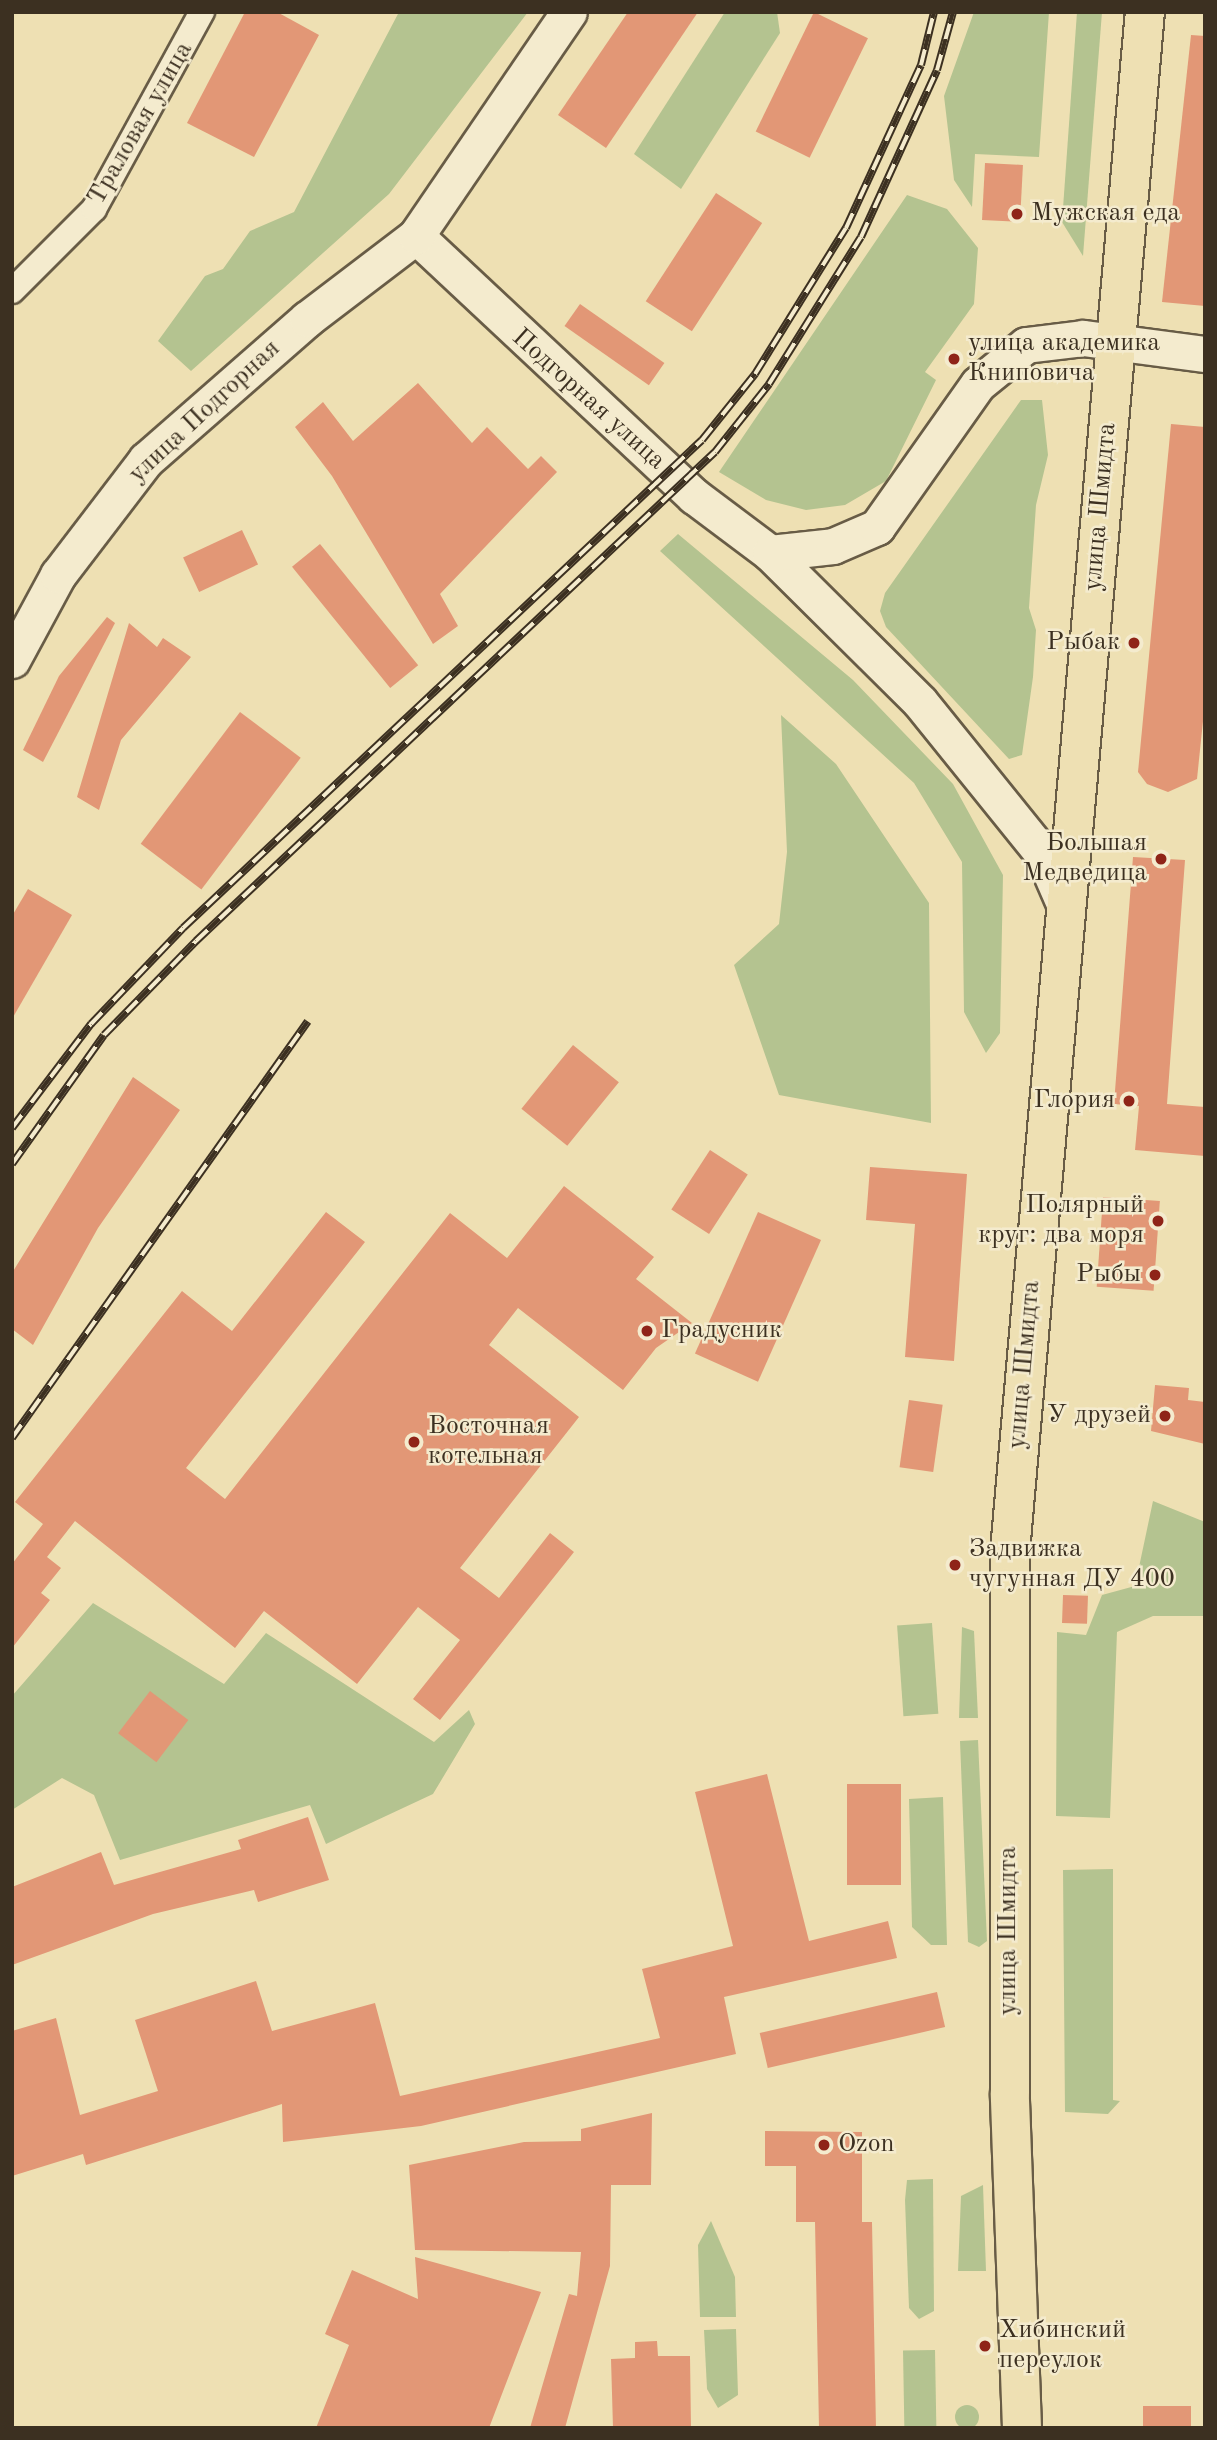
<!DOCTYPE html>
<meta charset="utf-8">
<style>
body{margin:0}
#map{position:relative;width:1217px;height:2440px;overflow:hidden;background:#eee0b3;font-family:"Old Standard TT",serif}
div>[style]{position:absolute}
.green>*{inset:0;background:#b4c390;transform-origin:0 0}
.round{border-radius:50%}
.building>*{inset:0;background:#e29776;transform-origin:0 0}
.roads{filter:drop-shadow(2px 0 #685c46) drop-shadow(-2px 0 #685c46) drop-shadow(0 2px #685c46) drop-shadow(0 -2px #685c46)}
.street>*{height:24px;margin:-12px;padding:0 12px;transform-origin:12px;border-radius:12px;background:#f4ebce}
.secondary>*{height:35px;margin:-17.5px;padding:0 17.5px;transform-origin:17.5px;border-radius:17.5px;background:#f4ebce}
.primary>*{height:38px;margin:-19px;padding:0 19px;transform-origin:19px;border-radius:19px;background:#eee0b3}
.rail>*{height:8px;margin-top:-4px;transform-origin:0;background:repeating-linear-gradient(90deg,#f4ebce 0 16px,#3c3021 0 32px);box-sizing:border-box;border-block:2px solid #3c3021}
.dots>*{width:19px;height:19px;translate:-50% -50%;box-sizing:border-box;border:4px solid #f4ebce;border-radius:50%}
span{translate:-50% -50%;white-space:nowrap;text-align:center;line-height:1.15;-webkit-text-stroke:5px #f4ebce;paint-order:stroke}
.street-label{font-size:26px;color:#3c3021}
.poi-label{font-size:26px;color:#3c3021}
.left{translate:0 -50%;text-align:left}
.right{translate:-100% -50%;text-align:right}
.frame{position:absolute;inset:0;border:14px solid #3c3021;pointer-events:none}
</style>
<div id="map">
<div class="green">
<i style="clip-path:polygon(399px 12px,528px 12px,389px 194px,191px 371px,158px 341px,205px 276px,223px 269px,250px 231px,294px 212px)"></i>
<i style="clip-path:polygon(725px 12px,777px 12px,780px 33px,681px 189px,634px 154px)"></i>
<i style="clip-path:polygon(974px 12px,1049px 12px,1039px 157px,975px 154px,972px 207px,954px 180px,944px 96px)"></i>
<i style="clip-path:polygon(1077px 12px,1102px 12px,1083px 256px,1062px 222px)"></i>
<i style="clip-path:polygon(907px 195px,947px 209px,978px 248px,974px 304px,925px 372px,936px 380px,886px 481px,845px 505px,806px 510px,766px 500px,719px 472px)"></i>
<i style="clip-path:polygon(1021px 400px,1042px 400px,1048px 455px,1036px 505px,1029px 608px,1036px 630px,1033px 677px,1022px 755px,1009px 759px,886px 627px,880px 611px,885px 593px)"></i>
<i style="clip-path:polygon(678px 534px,853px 680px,953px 784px,1003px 875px,1000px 1033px,986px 1053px,964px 1012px,962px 862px,914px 783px,660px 551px)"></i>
<i style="clip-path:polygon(781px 715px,836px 764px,929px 903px,931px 1123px,779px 1095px,734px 965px,779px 924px,787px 852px)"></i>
<i style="clip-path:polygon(1153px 1501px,1205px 1522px,1205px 1616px,1153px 1616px,1117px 1632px,1110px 1818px,1056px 1816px,1057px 1632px,1086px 1635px,1102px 1595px,1135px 1586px)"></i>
<i style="clip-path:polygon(93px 1603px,224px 1684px,266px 1633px,434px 1742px,469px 1710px,475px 1724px,433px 1794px,326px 1844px,310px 1805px,120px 1860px,94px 1795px,62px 1778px,12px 1810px,12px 1696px)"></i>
<i style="left:932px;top:1623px;width:91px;height:35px;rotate:86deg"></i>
<i style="clip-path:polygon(962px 1627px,974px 1631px,978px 1718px,959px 1718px)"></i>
<i style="clip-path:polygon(978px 1740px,987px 1941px,979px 1947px,968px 1942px,960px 1741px)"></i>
<i style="clip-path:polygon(943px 1797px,947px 1945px,931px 1945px,912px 1927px,909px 1799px)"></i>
<i style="clip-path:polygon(1113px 1869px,1113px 2100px,1120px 2101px,1108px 2114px,1065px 2112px,1063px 1870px)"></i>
<i style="clip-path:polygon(933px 2179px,934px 2311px,919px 2319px,909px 2308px,905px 2200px,907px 2180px)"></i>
<i style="clip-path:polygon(983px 2185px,986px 2271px,958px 2271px,961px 2196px)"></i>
<i style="clip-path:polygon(711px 2221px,735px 2277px,736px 2317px,700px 2317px,698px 2245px)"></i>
<i style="clip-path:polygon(736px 2329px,738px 2395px,718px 2408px,707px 2389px,704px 2330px)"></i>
<i style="left:935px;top:2350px;width:78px;height:32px;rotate:89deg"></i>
<i class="round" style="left:955px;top:2405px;width:24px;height:24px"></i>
</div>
<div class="building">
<i style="clip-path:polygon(245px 12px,277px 12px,319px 35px,254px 157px,187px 123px)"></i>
<i style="clip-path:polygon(628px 12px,698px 12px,606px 148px,558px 115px)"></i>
<i style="left:814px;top:12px;width:60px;height:133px;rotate:26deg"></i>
<i style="clip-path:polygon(1191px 35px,1205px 36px,1205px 306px,1162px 302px)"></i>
<i style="left:985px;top:163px;width:38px;height:57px;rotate:3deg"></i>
<i style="left:716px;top:193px;width:55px;height:129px;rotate:33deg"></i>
<i style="left:580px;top:304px;width:103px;height:27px;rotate:35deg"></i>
<i style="clip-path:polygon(418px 383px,472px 443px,487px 427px,528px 469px,541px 456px,557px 472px,440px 594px,458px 626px,433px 644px,332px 476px,295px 427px,323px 402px,353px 441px)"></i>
<i style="clip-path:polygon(1171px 424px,1205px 427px,1205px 702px,1197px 779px,1168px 792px,1147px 784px,1138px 772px)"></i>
<i style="left:242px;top:530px;width:38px;height:65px;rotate:65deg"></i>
<i style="left:320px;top:544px;width:156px;height:36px;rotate:51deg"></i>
<i style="clip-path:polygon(107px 617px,115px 623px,43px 762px,23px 750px,59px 676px)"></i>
<i style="clip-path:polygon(129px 623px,157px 647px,163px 638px,191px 657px,121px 740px,99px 810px,77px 797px)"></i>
<i style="left:240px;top:712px;width:76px;height:165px;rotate:37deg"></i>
<i style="clip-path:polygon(1133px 857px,1185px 860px,1167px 1104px,1205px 1107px,1205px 1156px,1135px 1150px,1139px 1106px,1114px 1104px)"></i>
<i style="clip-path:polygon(28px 889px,72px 915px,12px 1019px,12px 916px)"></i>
<i style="left:573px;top:1045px;width:59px;height:82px;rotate:39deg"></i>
<i style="clip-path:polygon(133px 1077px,180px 1110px,98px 1228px,33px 1345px,12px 1329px,12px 1273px)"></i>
<i style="left:710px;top:1150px;width:45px;height:71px;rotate:33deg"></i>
<i style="clip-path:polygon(870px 1167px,967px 1174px,954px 1361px,905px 1357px,915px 1224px,866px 1220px)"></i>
<i style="clip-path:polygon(564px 1186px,654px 1257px,636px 1279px,692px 1323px,656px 1348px,623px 1390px,518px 1308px,489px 1345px,579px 1417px,460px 1568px,499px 1598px,550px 1533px,574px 1552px,440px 1720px,413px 1699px,460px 1640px,418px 1607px,357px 1684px,264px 1611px,235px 1648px,75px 1521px,47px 1557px,61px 1568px,41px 1593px,50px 1600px,12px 1648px,12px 1564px,43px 1524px,15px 1502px,182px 1291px,232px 1331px,326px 1212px,365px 1242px,186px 1468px,225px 1499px,450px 1213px,507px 1258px)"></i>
<i style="left:1103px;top:1197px;width:57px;height:90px;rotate:4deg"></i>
<i style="left:758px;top:1212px;width:69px;height:155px;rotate:24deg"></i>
<i style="clip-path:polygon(1155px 1385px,1189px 1388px,1188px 1400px,1205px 1402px,1205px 1444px,1151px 1431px)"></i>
<i style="left:909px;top:1400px;width:34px;height:68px;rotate:8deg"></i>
<i style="left:1063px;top:1595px;width:25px;height:28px;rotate:2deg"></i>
<i style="left:150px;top:1691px;width:48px;height:53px;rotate:37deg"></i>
<i style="clip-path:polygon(767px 1774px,809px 1941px,888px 1921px,897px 1958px,724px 1997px,736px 2054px,421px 2126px,283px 2142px,282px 2104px,86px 2165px,83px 2154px,12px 2176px,12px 2031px,56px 2018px,80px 2115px,158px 2091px,135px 2020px,256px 1981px,272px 2031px,375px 2003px,400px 2096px,660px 2038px,642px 1969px,733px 1946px,695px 1792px)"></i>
<i style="left:847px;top:1784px;width:54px;height:101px"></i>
<i style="clip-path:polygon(308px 1817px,329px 1880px,258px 1902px,254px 1890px,153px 1914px,12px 1965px,12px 1887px,101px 1852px,114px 1885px,241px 1849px,238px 1840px)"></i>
<i style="left:937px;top:1992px;width:36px;height:182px;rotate:77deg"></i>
<i style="clip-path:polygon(652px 2113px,651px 2185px,611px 2185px,610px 2266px,565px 2428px,530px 2428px,569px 2294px,577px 2296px,581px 2252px,415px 2250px,409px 2165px,524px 2142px,581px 2141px,581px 2129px)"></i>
<i style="clip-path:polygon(765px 2131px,862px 2132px,862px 2222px,872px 2222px,876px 2428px,819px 2428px,815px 2222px,796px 2222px,796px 2166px,765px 2166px)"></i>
<i style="clip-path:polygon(415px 2257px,541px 2292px,489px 2428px,316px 2428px,349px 2345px,325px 2334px,352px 2270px,418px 2299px)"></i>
<i style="clip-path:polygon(657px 2341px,658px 2356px,690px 2356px,691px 2428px,613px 2428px,611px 2359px,635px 2358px,635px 2342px)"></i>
<i style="left:1143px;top:2406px;width:48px;height:22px"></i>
</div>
<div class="roads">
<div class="street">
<i style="left:12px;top:291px;width:116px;rotate:-45deg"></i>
<i style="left:94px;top:209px;width:225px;rotate:-61.3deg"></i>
</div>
<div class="secondary">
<i style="left:416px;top:236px;width:381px;rotate:43.1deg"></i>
<i style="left:694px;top:496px;width:95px;rotate:36.9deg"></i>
<i style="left:770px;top:553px;width:211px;rotate:44.8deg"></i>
<i style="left:920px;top:702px;width:194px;rotate:51.1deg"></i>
<i style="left:1042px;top:853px;width:58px;rotate:66.5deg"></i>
<i style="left:770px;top:553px;width:63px;rotate:-6.3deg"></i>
<i style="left:833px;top:546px;width:48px;rotate:-23.4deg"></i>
<i style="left:877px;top:527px;width:175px;rotate:-54.8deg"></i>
<i style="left:978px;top:384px;width:62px;rotate:-39.1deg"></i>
<i style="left:1026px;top:345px;width:57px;rotate:-7deg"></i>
<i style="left:1083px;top:338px;width:123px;rotate:7.5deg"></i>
<i style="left:12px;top:660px;width:97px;rotate:-61.6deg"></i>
<i style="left:58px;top:575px;width:145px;rotate:-52.6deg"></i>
<i style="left:146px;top:460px;width:214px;rotate:-41.2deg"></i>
<i style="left:307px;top:319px;width:137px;rotate:-37.3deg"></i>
<i style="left:416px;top:236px;width:271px;rotate:-55.7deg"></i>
</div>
<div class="primary">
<i style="left:1022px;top:2428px;width:335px;rotate:-92.1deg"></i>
<i style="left:1010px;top:2093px;width:542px;rotate:-90deg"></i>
<i style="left:1010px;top:1551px;width:1545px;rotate:-84.99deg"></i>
</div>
</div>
<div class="rail">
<i style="left:12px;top:1128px;width:131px;rotate:-52.8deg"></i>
<i style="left:91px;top:1024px;width:133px;rotate:-46.2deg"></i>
<i style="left:183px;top:928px;width:712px;rotate:-43.24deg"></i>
<i style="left:702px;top:440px;width:85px;rotate:-51.2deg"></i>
<i style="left:755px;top:374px;width:172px;rotate:-58.1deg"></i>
<i style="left:846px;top:228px;width:179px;rotate:-65.3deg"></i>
<i style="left:921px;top:65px;width:55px;rotate:-76.2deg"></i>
<i style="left:12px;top:1164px;width:158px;rotate:-54.5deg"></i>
<i style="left:104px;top:1035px;width:132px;rotate:-45.6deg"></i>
<i style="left:196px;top:941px;width:713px;rotate:-43.3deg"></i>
<i style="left:715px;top:452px;width:87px;rotate:-51.5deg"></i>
<i style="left:769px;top:384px;width:173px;rotate:-58deg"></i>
<i style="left:861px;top:237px;width:183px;rotate:-65.5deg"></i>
<i style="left:937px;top:70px;width:60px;rotate:-74.6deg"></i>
<i style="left:12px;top:1438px;width:511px;rotate:-54.63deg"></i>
</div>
<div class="dots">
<i style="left:1017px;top:214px;background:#8f2418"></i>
<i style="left:954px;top:359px;background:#8f2418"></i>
<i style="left:1134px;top:643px;background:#8f2418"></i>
<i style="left:1161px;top:859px;background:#8f2418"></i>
<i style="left:1129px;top:1101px;background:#8f2418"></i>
<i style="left:1158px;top:1221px;background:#8f2418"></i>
<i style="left:1155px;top:1275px;background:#8f2418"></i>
<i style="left:647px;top:1331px;background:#8f2418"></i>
<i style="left:1165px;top:1416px;background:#8f2418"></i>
<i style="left:414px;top:1442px;background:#8f2418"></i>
<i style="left:955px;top:1565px;background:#8f2418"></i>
<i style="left:824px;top:2145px;background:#8f2418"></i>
<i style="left:985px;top:2346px;background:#8f2418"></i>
</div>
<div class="street-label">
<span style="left:141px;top:124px;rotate:-60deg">Траловая улица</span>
<span style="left:588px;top:400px;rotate:42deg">Подгорная улица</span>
<span style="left:205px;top:412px;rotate:-43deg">улица Подгорная</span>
<span style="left:1101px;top:507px;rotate:-85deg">улица Шмидта</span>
<span style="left:1025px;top:1365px;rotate:-85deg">улица Шмидта</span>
<span style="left:1009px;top:1931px;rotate:-90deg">улица Шмидта</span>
</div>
<div class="poi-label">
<span class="left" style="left:1031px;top:214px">Мужская еда</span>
<span class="left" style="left:968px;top:359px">улица академика<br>Книповича</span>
<span class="right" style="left:1120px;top:643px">Рыбак</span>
<span class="right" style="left:1147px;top:859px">Большая<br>Медведица</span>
<span class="right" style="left:1115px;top:1101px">Глория</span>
<span class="right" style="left:1144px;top:1221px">Полярный<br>круг: два моря</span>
<span class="right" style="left:1141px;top:1275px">Рыбы</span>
<span class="left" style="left:661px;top:1331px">Градусник</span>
<span class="right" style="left:1151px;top:1416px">У друзей</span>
<span class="left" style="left:428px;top:1442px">Восточная<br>котельная</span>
<span class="left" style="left:969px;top:1565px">Задвижка<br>чугунная ДУ 400</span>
<span class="left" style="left:838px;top:2145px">Ozon</span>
<span class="left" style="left:999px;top:2346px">Хибинский<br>переулок</span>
</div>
<div class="frame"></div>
</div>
